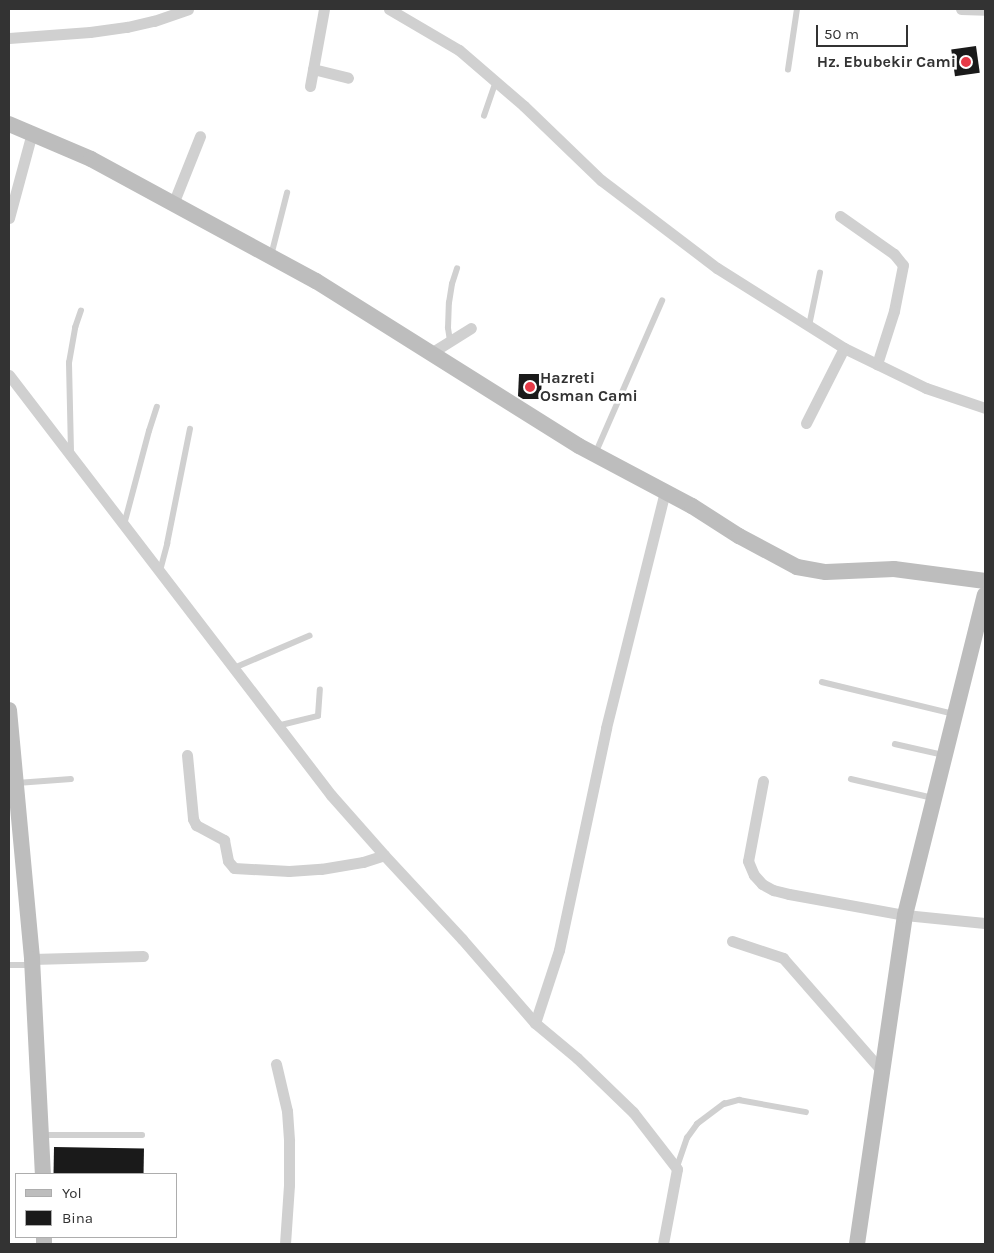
<!DOCTYPE html>
<style>
body{margin:0}
#map{position:relative;width:994px;height:1253px;overflow:hidden;background:#fff;font-family:Karla,sans-serif}
div>[style]{position:absolute}
.building>*{inset:0;background:#1a1a1a;transform-origin:0 0}
.lane>*{height:5.5px;margin:-2.75px;padding:0 2.75px;transform-origin:2.75px;border-radius:2.75px;background:#d0d0d0}
.street>*{height:11px;margin:-5.5px;padding:0 5.5px;transform-origin:5.5px;border-radius:5.5px;background:#d0d0d0}
.secondary>*{height:16px;margin:-8px;padding:0 8px;transform-origin:8px;border-radius:8px;background:#bdbdbd}
.dots>*{width:14px;height:14px;translate:-50% -50%;box-sizing:border-box;border:2px solid #fff;border-radius:50%}
span{translate:-50% -50%;white-space:nowrap;text-align:center;line-height:1.15;-webkit-text-stroke:5px #fff;paint-order:stroke}
.poi-label{font-size:16px;color:#333;font-weight:700}
.right{translate:-100% -50%;text-align:right}
.left{translate:0 -50%;text-align:left}
.frame{position:absolute;inset:0;border:10px solid #333;pointer-events:none}
.legend{position:absolute;left:15px;top:1173px;width:162px;height:65px;box-sizing:border-box;background:#fff;border:1px solid #adadad;margin:0;padding:6px 9px;list-style:none;font-size:15px;color:#333}
.legend li{display:flex;align-items:center;gap:10px;height:25px}
.legend b{width:25px;border:1px solid #adadad}
.scale{position:absolute;left:816px;top:25px;width:92px;height:22px;box-sizing:border-box;border:2px solid #333;border-top:0;padding-left:6px;font-size:15px;line-height:18px;white-space:nowrap;color:#333;-webkit-text-stroke:4px #fff;paint-order:stroke}
</style>
<div id="map">
<div class="building">
<i style="left:976px;top:46px;width:27px;height:25px;rotate:82deg"></i>
<i style="clip-path:polygon(519px 374px,542px 374px,541px 399px,523px 399px,518px 396px)"></i>
<i style="left:54px;top:1147px;width:90px;height:27px;rotate:1deg"></i>
</div>
<div class="lane">
<i style="left:788px;top:70px;width:62px;rotate:-81.6deg"></i>
<i style="left:484px;top:116px;width:37px;rotate:-71deg"></i>
<i style="left:271px;top:256px;width:65px;rotate:-75.7deg"></i>
<i style="left:809px;top:326px;width:54px;rotate:-78.3deg"></i>
<i style="left:450px;top:341px;width:13px;rotate:-99deg"></i>
<i style="left:448px;top:328px;width:25px;rotate:-88deg"></i>
<i style="left:449px;top:303px;width:19px;rotate:-81deg"></i>
<i style="left:452px;top:284px;width:16px;rotate:-72deg"></i>
<i style="left:71px;top:452px;width:89px;rotate:-91.3deg"></i>
<i style="left:69px;top:363px;width:36px;rotate:-80deg"></i>
<i style="left:75px;top:328px;width:18px;rotate:-71deg"></i>
<i style="left:596px;top:452px;width:165px;rotate:-66.4deg"></i>
<i style="left:124px;top:525px;width:97px;rotate:-75.1deg"></i>
<i style="left:149px;top:431px;width:25px;rotate:-72deg"></i>
<i style="left:160px;top:571px;width:28px;rotate:-75deg"></i>
<i style="left:167px;top:544px;width:117px;rotate:-78.7deg"></i>
<i style="left:234px;top:668px;width:82px;rotate:-23.1deg"></i>
<i style="left:822px;top:682px;width:136px;rotate:13.6deg"></i>
<i style="left:277px;top:726px;width:42px;rotate:-13.7deg"></i>
<i style="left:318px;top:716px;width:26px;rotate:-86deg"></i>
<i style="left:895px;top:744px;width:50px;rotate:12.7deg"></i>
<i style="left:851px;top:779px;width:84px;rotate:13deg"></i>
<i style="left:17px;top:783px;width:54px;rotate:-4.2deg"></i>
<i style="left:9px;top:965px;width:21px"></i>
<i style="left:43px;top:1135px;width:99px"></i>
<i style="left:677px;top:1167px;width:31px;rotate:-71deg"></i>
<i style="left:687px;top:1138px;width:17px;rotate:-54deg"></i>
<i style="left:697px;top:1124px;width:34px;rotate:-37deg"></i>
<i style="left:724px;top:1104px;width:16px;rotate:-15deg"></i>
<i style="left:739px;top:1100px;width:68px;rotate:10.2deg"></i>
</div>
<div class="street">
<i style="left:389px;top:9px;width:81px;rotate:30.4deg"></i>
<i style="left:459px;top:50px;width:86px;rotate:40.7deg"></i>
<i style="left:524px;top:106px;width:107px;rotate:43.9deg"></i>
<i style="left:601px;top:180px;width:146px;rotate:37.2deg"></i>
<i style="left:717px;top:268px;width:150px;rotate:32.2deg"></i>
<i style="left:844px;top:348px;width:91px;rotate:26deg"></i>
<i style="left:926px;top:388px;width:62px;rotate:18.7deg"></i>
<i style="left:961px;top:9px;width:24px;rotate:2deg"></i>
<i style="left:9px;top:38px;width:81px;rotate:-4.2deg"></i>
<i style="left:90px;top:32px;width:37px;rotate:-8deg"></i>
<i style="left:127px;top:27px;width:28px;rotate:-13deg"></i>
<i style="left:154px;top:21px;width:36px;rotate:-19deg"></i>
<i style="left:313px;top:69px;width:36px;rotate:14deg"></i>
<i style="left:310px;top:86px;width:78px;rotate:-79.7deg"></i>
<i style="left:173px;top:204px;width:73px;rotate:-68.3deg"></i>
<i style="left:840px;top:216px;width:66px;rotate:35.1deg"></i>
<i style="left:894px;top:254px;width:14px;rotate:51deg"></i>
<i style="left:903px;top:265px;width:47px;rotate:101.1deg"></i>
<i style="left:894px;top:311px;width:56px;rotate:107.8deg"></i>
<i style="left:9px;top:218px;width:88px;rotate:-74.9deg"></i>
<i style="left:431px;top:353px;width:47px;rotate:-32deg"></i>
<i style="left:9px;top:375px;width:529px;rotate:52.52deg"></i>
<i style="left:331px;top:795px;width:80px;rotate:48.5deg"></i>
<i style="left:384px;top:855px;width:115px;rotate:47.1deg"></i>
<i style="left:462px;top:939px;width:111px;rotate:49deg"></i>
<i style="left:535px;top:1023px;width:55px;rotate:39.8deg"></i>
<i style="left:577px;top:1058px;width:78px;rotate:44deg"></i>
<i style="left:633px;top:1112px;width:72px;rotate:52.3deg"></i>
<i style="left:677px;top:1169px;width:76px;rotate:100.6deg"></i>
<i style="left:806px;top:423px;width:84px;rotate:-63.1deg"></i>
<i style="left:187px;top:755px;width:64px;rotate:84.6deg"></i>
<i style="left:193px;top:819px;width:7px;rotate:63deg"></i>
<i style="left:196px;top:825px;width:32px;rotate:28deg"></i>
<i style="left:224px;top:840px;width:21px;rotate:79deg"></i>
<i style="left:228px;top:861px;width:9px;rotate:49deg"></i>
<i style="left:234px;top:868px;width:55px;rotate:3.1deg"></i>
<i style="left:289px;top:871px;width:32px;rotate:-4deg"></i>
<i style="left:321px;top:869px;width:43px;rotate:-9.5deg"></i>
<i style="left:363px;top:862px;width:22px;rotate:-18deg"></i>
<i style="left:763px;top:781px;width:81px;rotate:100.6deg"></i>
<i style="left:748px;top:861px;width:15px;rotate:67deg"></i>
<i style="left:754px;top:875px;width:12px;rotate:48deg"></i>
<i style="left:762px;top:884px;width:13px;rotate:29deg"></i>
<i style="left:773px;top:890px;width:16px;rotate:14deg"></i>
<i style="left:789px;top:894px;width:118px;rotate:10.3deg"></i>
<i style="left:905px;top:915px;width:80px;rotate:5.7deg"></i>
<i style="left:732px;top:941px;width:54px;rotate:18.4deg"></i>
<i style="left:783px;top:958px;width:150px;rotate:48.8deg"></i>
<i style="left:32px;top:959px;width:111px;rotate:-1.5deg"></i>
<i style="left:535px;top:1023px;width:77px;rotate:-71.8deg"></i>
<i style="left:559px;top:950px;width:227px;rotate:-78deg"></i>
<i style="left:606px;top:728px;width:244px;rotate:-76deg"></i>
<i style="left:276px;top:1064px;width:48px;rotate:76.8deg"></i>
<i style="left:287px;top:1111px;width:30px;rotate:86deg"></i>
<i style="left:289px;top:1141px;width:44px;rotate:90deg"></i>
<i style="left:289px;top:1185px;width:59px;rotate:93.9deg"></i>
</div>
<div class="secondary">
<i style="left:9px;top:124px;width:89px;rotate:23.1deg"></i>
<i style="left:91px;top:159px;width:256px;rotate:28.5deg"></i>
<i style="left:316px;top:281px;width:310px;rotate:32.1deg"></i>
<i style="left:579px;top:446px;width:128px;rotate:28deg"></i>
<i style="left:692px;top:506px;width:56px;rotate:32.6deg"></i>
<i style="left:739px;top:536px;width:66px;rotate:28.1deg"></i>
<i style="left:797px;top:567px;width:29px;rotate:10deg"></i>
<i style="left:826px;top:572px;width:68px;rotate:-2.5deg"></i>
<i style="left:894px;top:569px;width:92px;rotate:7.5deg"></i>
<i style="left:9px;top:710px;width:250px;rotate:84.7deg"></i>
<i style="left:32px;top:959px;width:215px;rotate:87.1deg"></i>
<i style="left:44px;top:1237px;width:7px;rotate:90deg"></i>
<i style="left:857px;top:1244px;width:332px;rotate:-81.7deg"></i>
<i style="left:905px;top:915px;width:330px;rotate:-76deg"></i>
</div>
<div class="dots">
<i style="left:966px;top:62px;background:#e63946"></i>
<i style="left:530px;top:387px;background:#e63946"></i>
</div>
<div class="poi-label">
<span class="right" style="left:956px;top:62px">Hz. Ebubekir Cami</span>
<span class="left" style="left:540px;top:387px">Hazreti<br>Osman Cami</span>
</div>
<div class="frame"></div>
<ul class="legend">
<li><b style="height:6px;background:#bdbdbd"></b>Yol</li>
<li><b style="height:14px;background:#1a1a1a"></b>Bina</li>
</ul>
<div class="scale">50 m</div>
</div>
